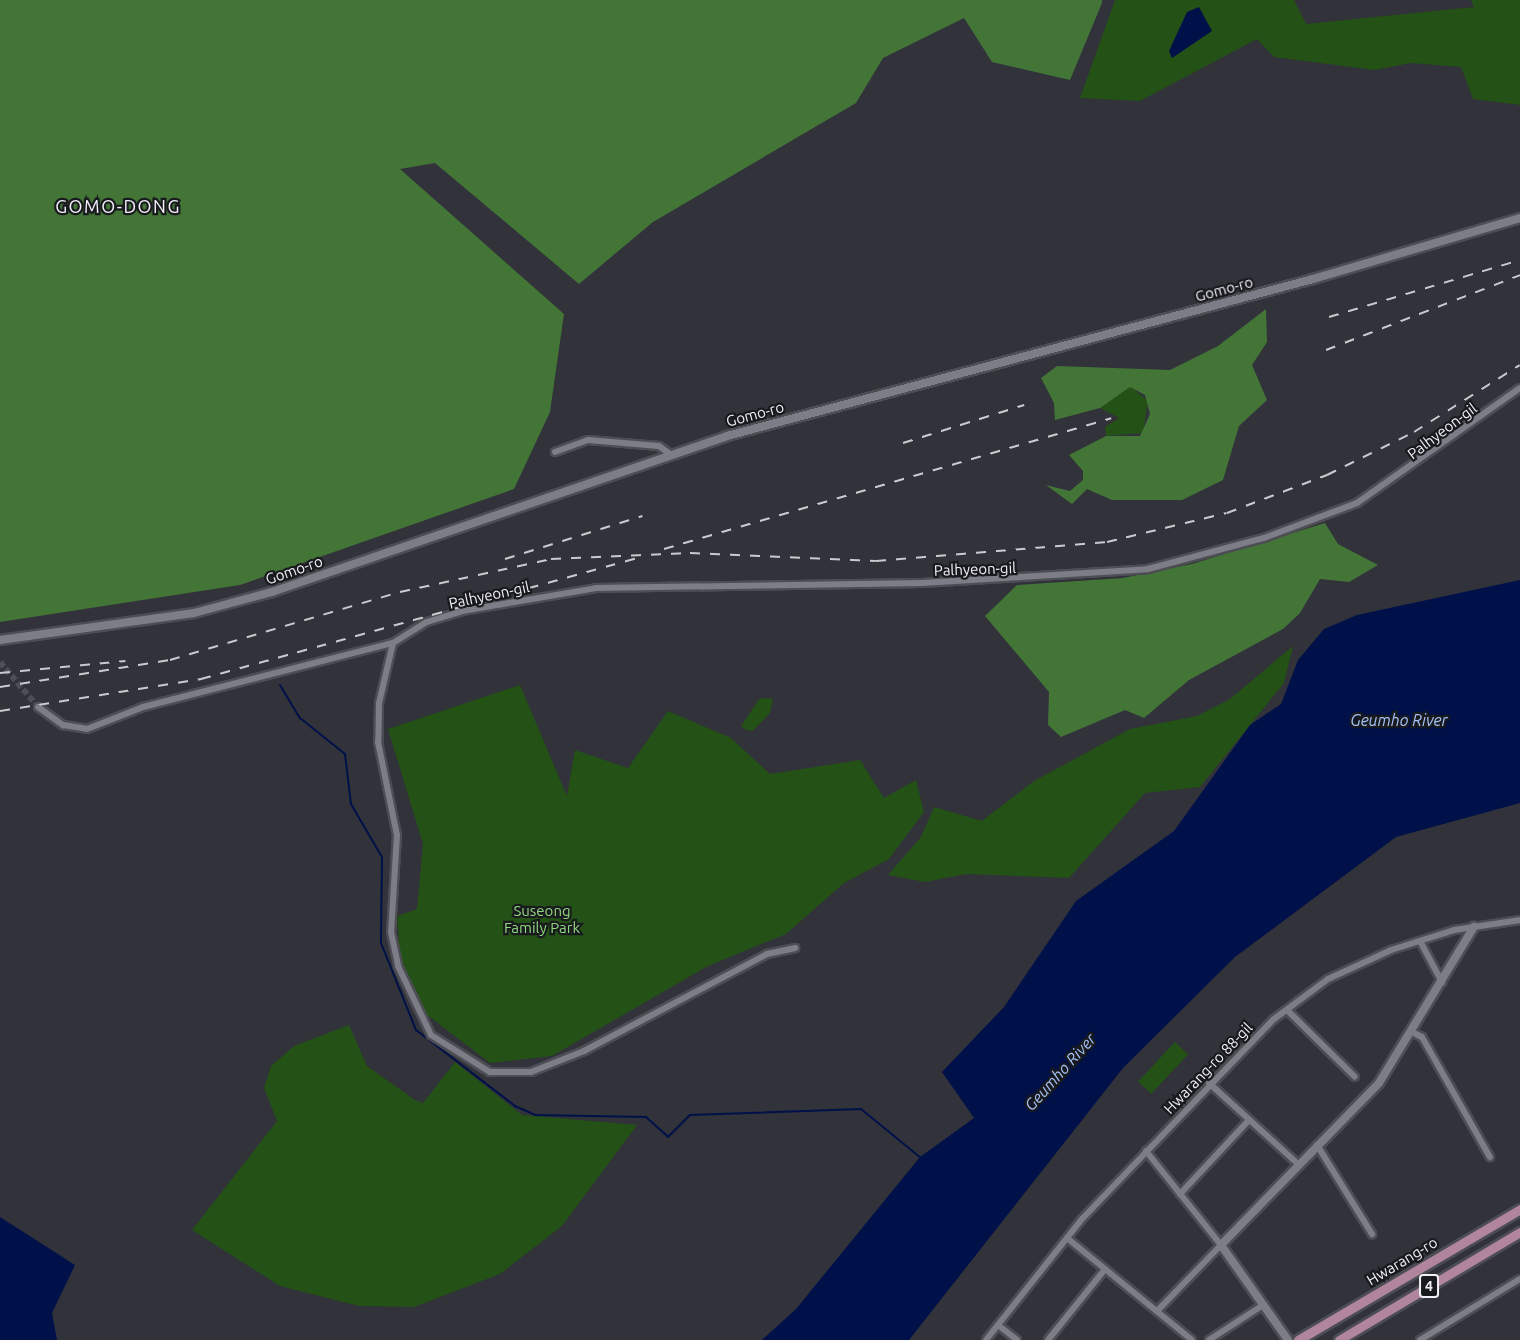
<!DOCTYPE html>
<style>
body{margin:0}
#map{position:relative;width:1520px;height:1340px;overflow:hidden;background:#31323a;font-family:Ubuntu,sans-serif}
div>[style]{position:absolute}
.green>*{inset:0;background:#235116;transform-origin:0 0}
.forest>*{inset:0;background:#437537}
.water>*{inset:0;background:#001149}
.stream>*{height:2px;margin:-1px;padding:0 1px;transform-origin:1px;border-radius:1px;background:#001149}
.minor-tunnel>*{height:6px;margin-top:-3px;transform-origin:0;background:repeating-linear-gradient(90deg,#4e4e56 0 6px,transparent 0 9px)}
.roads{filter:drop-shadow(2px 0 #4d4d54) drop-shadow(-2px 0 #4d4d54) drop-shadow(0 2px #4d4d54) drop-shadow(0 -2px #4d4d54)}
.minor>*{height:6px;margin:-3px;padding:0 3px;transform-origin:3px;border-radius:3px;background:#7c7d86}
.tertiary>*{height:8px;margin:-4px;padding:0 4px;transform-origin:4px;border-radius:4px;background:#7c7d86}
.secondary>*{height:8px;margin:-4px;padding:0 4px;transform-origin:4px;border-radius:4px;background:#7c7d86}
.primary>*{height:9px;margin:-4.5px;padding:0 4.5px;transform-origin:4.5px;border-radius:4.5px;background:#b1859d}
.rail>*{height:2px;margin-top:-1px;transform-origin:0;background:repeating-linear-gradient(90deg,#cacad0 0 10px,transparent 0 20px)}
span{translate:-50% -50%;white-space:nowrap;text-align:center;line-height:1.15;-webkit-text-stroke:4.5px #191a1e;paint-order:stroke}
.shield-label span{padding:2px 4px;background:#191a1e;border:2px solid;border-radius:4px;-webkit-text-stroke-width:0}
.shield-label{font-size:14px;color:#f0f0f6;font-weight:700}
.street-label{font-size:15px;color:#f0f0f6}
.park-label{font-size:15px;color:#91d77f}
.water-label{font-size:16px;color:#a3c2f7;font-style:italic}
.quarter-label{font-size:18px;color:#f0f0f6;letter-spacing:1.5px}
</style>
<div id="map">
<div class="green">
<i style="clip-path:polygon(1115px 0,1294px 0,1306px 24px,1474px 7px,1471px 0,1520px 0,1520px 105px,1473px 99px,1461px 67px,1411px 63px,1374px 70px,1274px 57px,1257px 39px,1140px 101px,1080px 98px)"></i>
<i style="clip-path:polygon(1130px 386px,1148px 401px,1143px 433px,1106px 436px,1105px 427px,1119px 418px,1100px 408px)"></i>
<i style="clip-path:polygon(1293px 646px,1284px 683px,1200px 787px,1145px 793px,1069px 878px,966px 874px,925px 882px,888px 875px,921px 837px,934px 807px,982px 821px,1034px 781px,1130px 729px,1197px 716px,1230px 699px)"></i>
<i style="clip-path:polygon(520px 685px,567px 796px,575px 750px,628px 768px,668px 711px,731px 738px,770px 774px,860px 760px,884px 798px,916px 780px,924px 812px,889px 859px,844px 883px,786px 934px,708px 966px,552px 1056px,490px 1063px,426px 1014px,400px 957px,397px 916px,417px 909px,423px 844px,388px 729px)"></i>
<i style="clip-path:polygon(760px 698px,773px 699px,770px 713px,753px 731px,746px 730px,741px 726px)"></i>
<i style="clip-path:polygon(349px 1025px,367px 1066px,415px 1100px,423px 1103px,455px 1062px,522px 1115px,637px 1125px,562px 1226px,500px 1274px,414px 1307px,359px 1306px,280px 1286px,192px 1230px,277px 1121px,264px 1088px,271px 1066px,294px 1046px)"></i>
<i style="left:1175px;top:1042px;width:18px;height:54px;rotate:43deg"></i>
</div>
<div class="forest">
<i style="clip-path:polygon(0 0,1102px 0,1102px 3px,1070px 80px,992px 62px,964px 18px,883px 58px,856px 103px,653px 222px,579px 284px,435px 163px,400px 169px,564px 314px,550px 412px,514px 489px,240px 585px,0 622px)"></i>
<i style="clip-path:polygon(1266px 309px,1267px 342px,1252px 365px,1267px 400px,1239px 426px,1223px 480px,1182px 500px,1112px 500px,1087px 489px,1072px 504px,1046px 485px,1070px 491px,1083px 480px,1083px 471px,1069px 455px,1106px 436px,1140px 436px,1150px 414px,1145px 395px,1130px 387px,1100px 408px,1055px 420px,1054px 403px,1041px 378px,1057px 366px,1170px 370px,1218px 346px)"></i>
<i style="clip-path:polygon(1325px 523px,1338px 544px,1378px 565px,1349px 582px,1320px 579px,1300px 613px,1283px 629px,1189px 680px,1144px 718px,1125px 710px,1061px 737px,1048px 725px,1049px 692px,985px 616px,1017px 585px,1123px 578px,1192px 564px)"></i>
</div>
<div class="water">
<i style="clip-path:polygon(1199px 7px,1212px 31px,1172px 58px,1169px 51px,1187px 12px)"></i>
<i style="clip-path:polygon(1520px 580px,1520px 803px,1396px 837px,1235px 957px,1123px 1068px,909px 1340px,762px 1340px,796px 1309px,920px 1157px,974px 1118px,942px 1072px,1004px 1007px,1076px 901px,1174px 831px,1250px 725px,1281px 704px,1298px 660px,1324px 629px,1357px 615px)"></i>
<i style="clip-path:polygon(0 1217px,75px 1265px,52px 1313px,57px 1340px,0 1340px)"></i>
</div>
<div class="stream">
<i style="left:280px;top:685px;width:39px;rotate:59deg"></i>
<i style="left:300px;top:718px;width:58px;rotate:38.7deg"></i>
<i style="left:345px;top:754px;width:50px;rotate:83.2deg"></i>
<i style="left:351px;top:804px;width:61px;rotate:59.7deg"></i>
<i style="left:382px;top:857px;width:86px;rotate:90.7deg"></i>
<i style="left:381px;top:943px;width:94px;rotate:68.1deg"></i>
<i style="left:416px;top:1030px;width:125px;rotate:37.5deg"></i>
<i style="left:515px;top:1106px;width:22px;rotate:24deg"></i>
<i style="left:535px;top:1115px;width:111px;rotate:1deg"></i>
<i style="left:646px;top:1117px;width:30px;rotate:42deg"></i>
<i style="left:668px;top:1137px;width:31px;rotate:-45deg"></i>
<i style="left:690px;top:1115px;width:171px;rotate:-2deg"></i>
<i style="left:861px;top:1109px;width:77px;rotate:39.2deg"></i>
</div>
<div class="minor-tunnel">
<i style="left:0;top:662px;width:59px;rotate:49.8deg"></i>
</div>
<div class="roads">
<div class="minor">
<i style="left:555px;top:452px;width:35px;rotate:-20deg"></i>
<i style="left:588px;top:440px;width:71px;rotate:4.8deg"></i>
<i style="left:659px;top:446px;width:14px;rotate:36deg"></i>
<i style="left:393px;top:643px;width:62px;rotate:103.1deg"></i>
<i style="left:379px;top:703px;width:39px;rotate:91deg"></i>
<i style="left:378px;top:742px;width:95px;rotate:78.5deg"></i>
<i style="left:397px;top:835px;width:97px;rotate:93.5deg"></i>
<i style="left:391px;top:932px;width:35px;rotate:78deg"></i>
<i style="left:398px;top:966px;width:76px;rotate:64.4deg"></i>
<i style="left:431px;top:1035px;width:70px;rotate:32.1deg"></i>
<i style="left:490px;top:1072px;width:41px"></i>
<i style="left:531px;top:1072px;width:57px;rotate:-21.6deg"></i>
<i style="left:584px;top:1051px;width:207px;rotate:-27.9deg"></i>
<i style="left:767px;top:954px;width:29px;rotate:-12deg"></i>
<i style="left:38px;top:707px;width:31px;rotate:36deg"></i>
<i style="left:63px;top:725px;width:24px;rotate:9deg"></i>
<i style="left:87px;top:729px;width:60px;rotate:-21.4deg"></i>
<i style="left:143px;top:707px;width:258px;rotate:-14.4deg"></i>
<i style="left:393px;top:643px;width:40px;rotate:-32deg"></i>
<i style="left:427px;top:622px;width:37px;rotate:-17deg"></i>
<i style="left:462px;top:611px;width:136px;rotate:-9.7deg"></i>
<i style="left:596px;top:588px;width:326px;rotate:-0.9deg"></i>
<i style="left:922px;top:583px;width:226px;rotate:-3.5deg"></i>
<i style="left:1148px;top:569px;width:120px;rotate:-15deg"></i>
<i style="left:1264px;top:538px;width:99px;rotate:-20.6deg"></i>
<i style="left:1357px;top:503px;width:199px;rotate:-35.2deg"></i>
<i style="left:1420px;top:941px;width:47px;rotate:61.8deg"></i>
<i style="left:1287px;top:1010px;width:95px;rotate:44.6deg"></i>
<i style="left:1412px;top:1032px;width:11px;rotate:27deg"></i>
<i style="left:1422px;top:1037px;width:138px;rotate:60.5deg"></i>
<i style="left:1209px;top:1083px;width:122px;rotate:42.3deg"></i>
<i style="left:1317px;top:1145px;width:105px;rotate:58.3deg"></i>
<i style="left:1146px;top:1151px;width:120px;rotate:51.4deg"></i>
<i style="left:1221px;top:1245px;width:92px;rotate:134.1deg"></i>
<i style="left:1180px;top:1194px;width:101px;rotate:-47deg"></i>
<i style="left:1067px;top:1238px;width:161px;rotate:39.2deg"></i>
<i style="left:998px;top:1325px;width:24px;rotate:38deg"></i>
<i style="left:986px;top:1340px;width:154px;rotate:-51.6deg"></i>
<i style="left:1082px;top:1219px;width:277px;rotate:-46.2deg"></i>
<i style="left:1274px;top:1019px;width:67px;rotate:-36.5deg"></i>
<i style="left:1328px;top:979px;width:69px;rotate:-24.7deg"></i>
<i style="left:1391px;top:950px;width:66px;rotate:-17.6deg"></i>
<i style="left:1454px;top:930px;width:67px;rotate:-8.6deg"></i>
<i style="left:1048px;top:1340px;width:91px;rotate:-51.2deg"></i>
<i style="left:1209px;top:1340px;width:64px;rotate:-32.9deg"></i>
<i style="left:1420px;top:1340px;width:117px;rotate:-31.4deg"></i>
</div>
<div class="tertiary">
<i style="left:1288px;top:1340px;width:116px;rotate:-125.2deg"></i>
<i style="left:1221px;top:1245px;width:226px;rotate:-45.7deg"></i>
<i style="left:1379px;top:1083px;width:183px;rotate:-58.7deg"></i>
</div>
<div class="secondary">
<i style="left:0;top:640px;width:196px;rotate:-7.9deg"></i>
<i style="left:194px;top:613px;width:81px;rotate:-15.1deg"></i>
<i style="left:272px;top:592px;width:481px;rotate:-18.9deg"></i>
<i style="left:727px;top:436px;width:607px;rotate:-15deg"></i>
<i style="left:1313px;top:279px;width:216px;rotate:-16.4deg"></i>
</div>
<div class="primary">
<i style="left:1298px;top:1340px;width:258px;rotate:-30.5deg"></i>
<i style="left:1339px;top:1340px;width:211px;rotate:-30.8deg"></i>
</div>
</div>
<div class="rail">
<i style="left:1329px;top:317px;width:199px;rotate:-16.6deg"></i>
<i style="left:1326px;top:350px;width:208px;rotate:-21.1deg"></i>
<i style="left:903px;top:443px;width:127px;rotate:-17.4deg"></i>
<i style="left:664px;top:549px;width:466px;rotate:-16.3deg"></i>
<i style="left:505px;top:559px;width:144px;rotate:-17.4deg"></i>
<i style="left:0;top:673px;width:126px;rotate:-5.5deg"></i>
<i style="left:0;top:687px;width:172px;rotate:-9deg"></i>
<i style="left:170px;top:660px;width:240px;rotate:-16.5deg"></i>
<i style="left:400px;top:592px;width:155px;rotate:-12.3deg"></i>
<i style="left:551px;top:559px;width:139px;rotate:-2.5deg"></i>
<i style="left:690px;top:553px;width:186px;rotate:2.5deg"></i>
<i style="left:876px;top:561px;width:232px;rotate:-4.7deg"></i>
<i style="left:1107px;top:542px;width:123px;rotate:-13.6deg"></i>
<i style="left:1227px;top:513px;width:107px;rotate:-20.8deg"></i>
<i style="left:1327px;top:475px;width:97px;rotate:-26.3deg"></i>
<i style="left:1414px;top:432px;width:125px;rotate:-32.3deg"></i>
<i style="left:0;top:711px;width:204px;rotate:-9deg"></i>
<i style="left:201px;top:679px;width:452px;rotate:-15.5deg"></i>
</div>
<div class="shield-label">
<span style="left:1429px;top:1286px">4</span>
</div>
<div class="street-label">
<span style="left:1224px;top:289px;rotate:-15deg">Gomo-ro</span>
<span style="left:755px;top:414px;rotate:-15deg">Gomo-ro</span>
<span style="left:1442px;top:431px;rotate:-37deg">Palhyeon-gil</span>
<span style="left:975px;top:569px;rotate:-2deg">Palhyeon-gil</span>
<span style="left:294px;top:570px;rotate:-19deg">Gomo-ro</span>
<span style="left:489px;top:595px;rotate:-12deg">Palhyeon-gil</span>
<span style="left:1208px;top:1068px;rotate:-46deg">Hwarang-ro 88-gil</span>
<span style="left:1402px;top:1261px;rotate:-31deg">Hwarang-ro</span>
</div>
<div class="park-label">
<span style="left:542px;top:919px">Suseong<br>Family Park</span>
</div>
<div class="water-label">
<span style="left:1399px;top:720px">Geumho River</span>
<span style="left:1060px;top:1072px;rotate:-48deg">Geumho River</span>
</div>
<div class="quarter-label">
<span style="left:118px;top:206px">GOMO-DONG</span>
</div>
</div>
